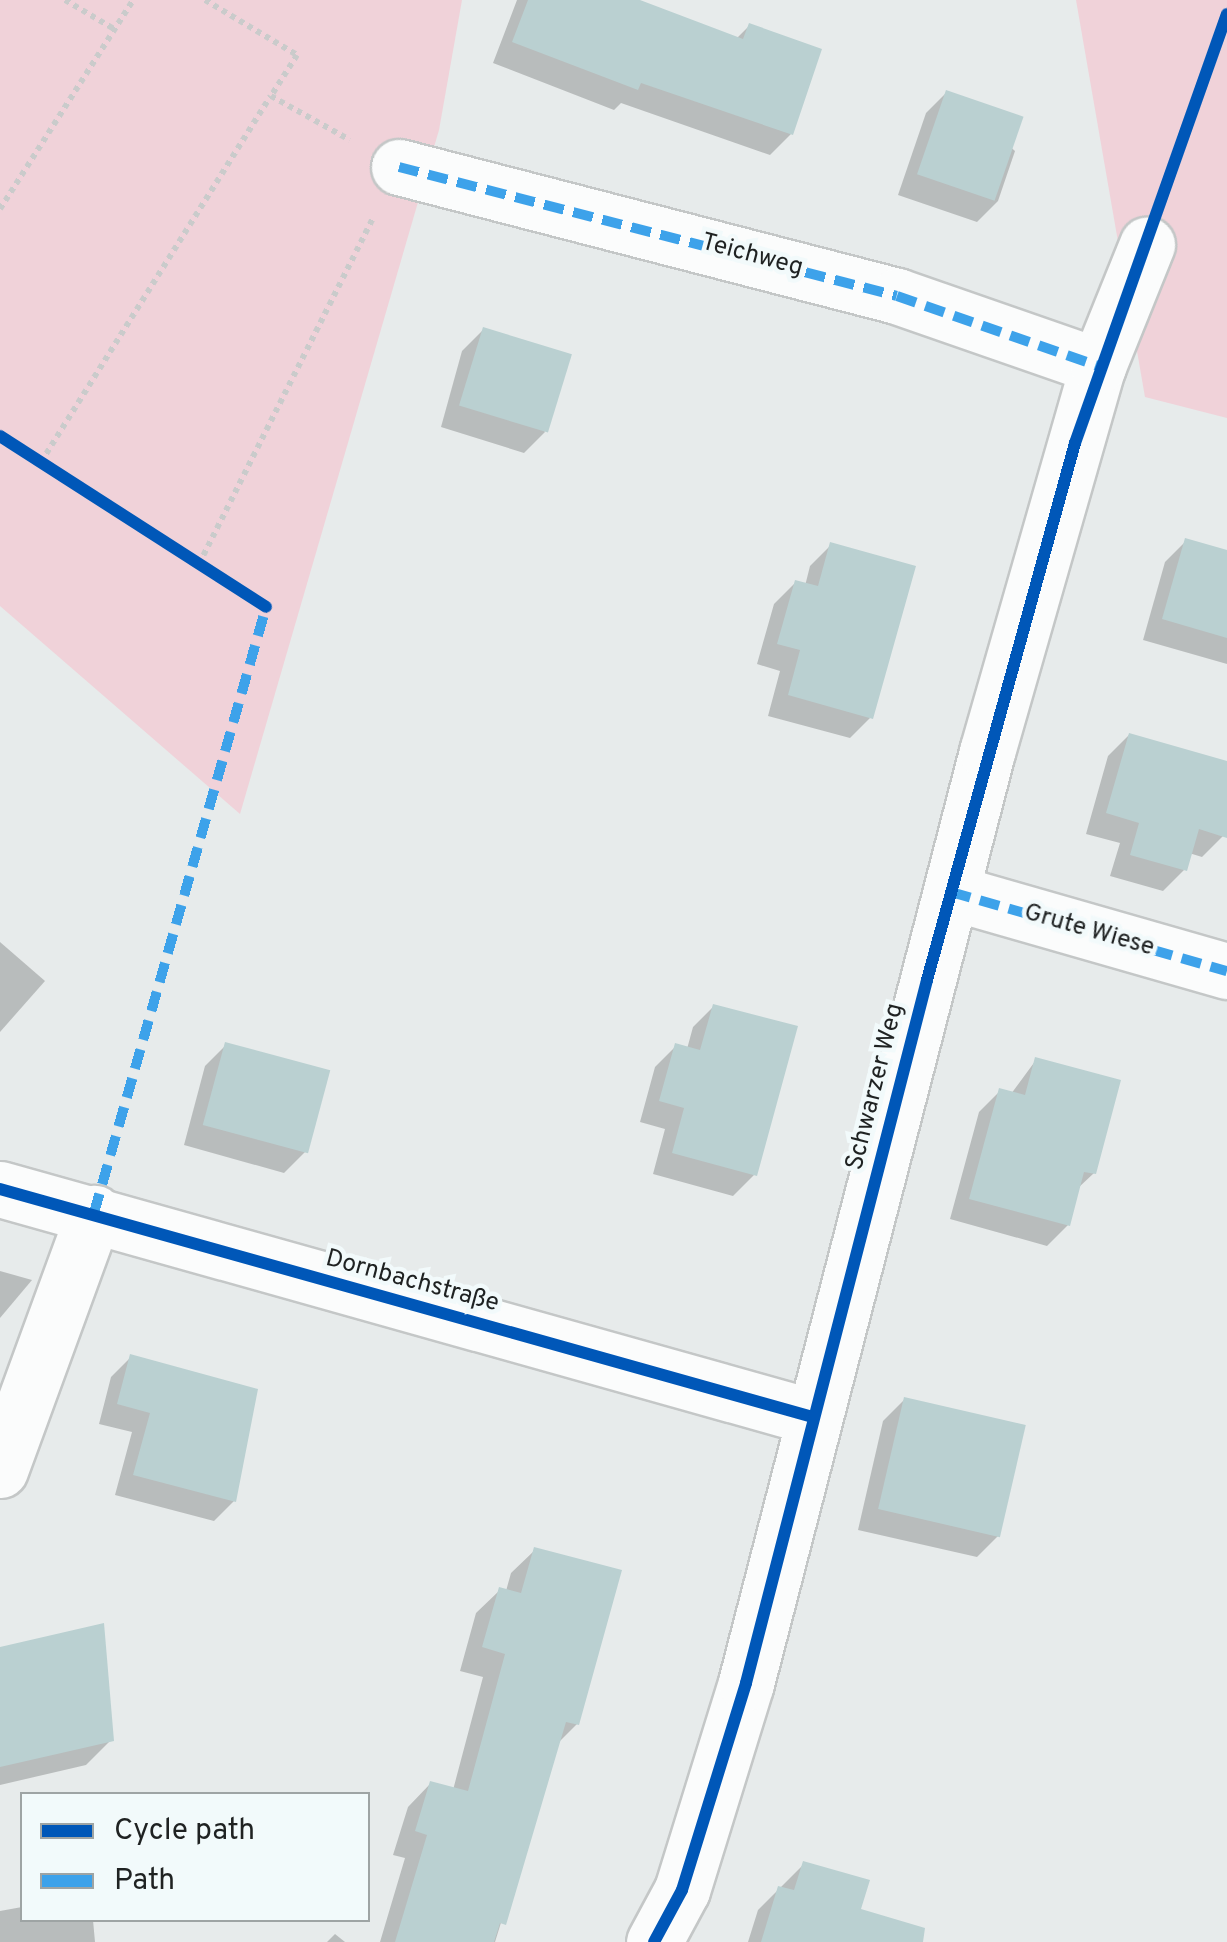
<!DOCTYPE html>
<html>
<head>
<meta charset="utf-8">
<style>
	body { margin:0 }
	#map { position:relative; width:1227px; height:1942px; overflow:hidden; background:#e7ebeb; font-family:Overpass,sans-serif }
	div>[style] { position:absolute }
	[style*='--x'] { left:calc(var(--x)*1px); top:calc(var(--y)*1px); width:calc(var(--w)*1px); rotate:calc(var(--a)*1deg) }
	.green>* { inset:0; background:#f0d2d9 }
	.shadow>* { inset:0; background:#0003 }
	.building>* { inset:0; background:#bad0d1; transform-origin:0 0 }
	.path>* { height:6px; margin-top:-3px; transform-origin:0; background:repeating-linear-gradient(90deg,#cacbcb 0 5px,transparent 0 10px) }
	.roads { filter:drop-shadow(2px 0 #c4c7c7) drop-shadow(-2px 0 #c4c7c7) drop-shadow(0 2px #c4c7c7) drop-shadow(0 -2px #c4c7c7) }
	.minor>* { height:55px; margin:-27.5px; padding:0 27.5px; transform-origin:27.5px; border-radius:27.5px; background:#fbfcfc }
	.quiet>* { height:10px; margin-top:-5px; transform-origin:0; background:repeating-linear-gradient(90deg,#3da2ea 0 20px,transparent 0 30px) }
	.cycleway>* { height:12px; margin:-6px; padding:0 6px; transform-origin:6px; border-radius:6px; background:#0057b8 }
	span { translate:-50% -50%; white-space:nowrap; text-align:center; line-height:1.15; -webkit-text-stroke:9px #f2fafb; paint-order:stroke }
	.street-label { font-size:25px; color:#1f2222 }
	.legend { position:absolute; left:20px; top:1792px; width:350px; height:130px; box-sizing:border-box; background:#f2fafb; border:2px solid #9ea4a4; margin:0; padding:12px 18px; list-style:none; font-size:30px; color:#1f2222 }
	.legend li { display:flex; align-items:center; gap:20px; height:50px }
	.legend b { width:50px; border:2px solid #9ea4a4 }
</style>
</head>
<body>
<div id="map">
	<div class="green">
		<div style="clip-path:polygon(0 0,462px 0,439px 130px,240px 814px,0 606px)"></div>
		<div style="clip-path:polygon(1076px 0,1227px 0,1227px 418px,1145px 397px)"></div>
	</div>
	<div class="shadow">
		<div style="clip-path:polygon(517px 0,633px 0,736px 39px,749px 26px,791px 134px,770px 155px,621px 103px,614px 110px,493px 63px)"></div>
		<div style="clip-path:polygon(947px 92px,1015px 151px,998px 201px,977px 222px,898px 195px,926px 113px)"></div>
		<div style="clip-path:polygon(483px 330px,545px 432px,524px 453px,441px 427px,462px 351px)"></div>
		<div style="clip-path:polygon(1186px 541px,1227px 552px,1227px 664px,1143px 640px,1165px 562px)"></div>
		<div style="clip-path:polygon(831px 545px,871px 717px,850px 738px,768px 716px,780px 671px,757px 664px,774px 604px,795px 583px,805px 586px,810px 566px)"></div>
		<div style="clip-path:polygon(1129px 735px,1227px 775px,1223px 836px,1202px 857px,1189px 853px,1184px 870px,1163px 891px,1110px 876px,1120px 843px,1086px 834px,1108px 756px)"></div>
		<div style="clip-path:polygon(0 942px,45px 981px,0 1032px)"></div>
		<div style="clip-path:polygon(714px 1006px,754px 1175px,733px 1196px,653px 1174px,665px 1129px,640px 1122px,655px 1067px,676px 1046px,687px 1049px,693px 1027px)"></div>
		<div style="clip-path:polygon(226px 1045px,305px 1152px,284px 1173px,184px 1145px,205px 1066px)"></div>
		<div style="clip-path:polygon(1036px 1060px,1094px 1173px,1077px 1189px,1068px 1225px,1047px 1246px,950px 1219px,979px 1112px,1000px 1091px,1011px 1094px)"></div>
		<div style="clip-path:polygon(0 1271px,32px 1280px,0 1318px)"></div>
		<div style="clip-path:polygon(131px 1357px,234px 1501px,214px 1521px,115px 1495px,132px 1432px,99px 1424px,111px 1377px)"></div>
		<div style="clip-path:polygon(904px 1400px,998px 1536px,977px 1557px,858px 1530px,883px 1421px)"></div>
		<div style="clip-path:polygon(535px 1550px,577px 1724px,556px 1745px,495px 1942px,380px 1942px,405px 1858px,393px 1855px,408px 1807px,431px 1783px,453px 1790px,483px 1677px,460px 1671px,476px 1613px,500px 1590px,506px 1591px,511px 1573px)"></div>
		<div style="clip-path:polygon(0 1649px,111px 1740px,86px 1765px,0 1785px)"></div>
		<div style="clip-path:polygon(804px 1864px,849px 1942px,748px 1942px,758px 1910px)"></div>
		<div style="clip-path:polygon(22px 1907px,22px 1920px,93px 1920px,95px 1942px,0 1942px,0 1911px)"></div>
		<div style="clip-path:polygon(335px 1934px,345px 1942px,327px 1942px)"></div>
	</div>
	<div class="building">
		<div style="clip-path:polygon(528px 0,640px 0,743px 39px,749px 23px,822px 49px,793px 135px,641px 83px,638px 90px,512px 42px)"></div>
		<div style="left:946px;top:90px;width:82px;height:89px;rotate:19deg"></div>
		<div style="left:483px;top:327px;width:93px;height:82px;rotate:17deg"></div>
		<div style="clip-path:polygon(1185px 538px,1227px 550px,1227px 638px,1162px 619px)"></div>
		<div style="clip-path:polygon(830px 542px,916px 566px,873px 719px,788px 695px,800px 650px,777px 644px,795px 580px,818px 586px)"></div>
		<div style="clip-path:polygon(1129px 733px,1227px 761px,1227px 838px,1199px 829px,1187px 871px,1130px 855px,1139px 823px,1106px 813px)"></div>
		<div style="clip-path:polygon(713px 1004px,798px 1026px,757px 1176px,672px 1153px,684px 1108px,659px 1101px,675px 1043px,700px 1050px)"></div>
		<div style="left:225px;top:1042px;width:109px;height:86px;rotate:15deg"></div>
		<div style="clip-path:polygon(1035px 1057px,1121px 1080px,1096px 1174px,1084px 1172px,1070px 1226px,969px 1199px,999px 1088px,1025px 1095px)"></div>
		<div style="clip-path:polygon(130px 1354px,258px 1389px,236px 1502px,133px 1475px,150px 1413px,117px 1404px)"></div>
		<div style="left:904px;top:1397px;width:125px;height:115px;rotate:13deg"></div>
		<div style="clip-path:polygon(534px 1547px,622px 1570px,579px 1725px,566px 1722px,506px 1925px,500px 1923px,494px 1942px,395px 1942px,427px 1835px,415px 1831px,430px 1781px,468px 1791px,505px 1654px,482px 1647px,499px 1587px,521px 1593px)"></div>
		<div style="clip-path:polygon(104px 1623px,114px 1741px,0 1767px,0 1647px)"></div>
		<div style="clip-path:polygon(803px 1861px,870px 1880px,861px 1909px,925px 1928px,923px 1942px,761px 1942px,778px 1886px,794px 1890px)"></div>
	</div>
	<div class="path">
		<div style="--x:65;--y:0;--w:57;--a:30.6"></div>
		<div style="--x:205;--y:0;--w:107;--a:30.9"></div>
		<div style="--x:297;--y:55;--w:49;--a:122.4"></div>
		<div style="--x:0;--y:209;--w:248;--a:-57.5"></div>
		<div style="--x:0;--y:436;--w:316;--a:32.7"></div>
		<div style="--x:41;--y:462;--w:432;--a:-57.9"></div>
		<div style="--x:271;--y:96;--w:90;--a:29.1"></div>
		<div style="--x:199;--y:564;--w:387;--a:-63.3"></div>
	</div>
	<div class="roads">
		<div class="minor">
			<div style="--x:399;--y:167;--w:514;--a:14.52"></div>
			<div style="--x:897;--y:296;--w:213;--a:19.2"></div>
			<div style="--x:951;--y:892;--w:287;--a:16"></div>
			<div style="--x:0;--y:1189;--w:844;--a:15.67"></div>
			<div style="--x:0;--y:1470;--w:274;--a:-69.9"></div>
			<div style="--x:654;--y:1942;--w:59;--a:-61.7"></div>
			<div style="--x:682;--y:1890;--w:217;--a:-72.8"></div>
			<div style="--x:746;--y:1683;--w:962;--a:-75.49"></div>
			<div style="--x:987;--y:752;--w:402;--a:-74"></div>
			<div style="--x:1098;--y:366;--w:131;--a:-68"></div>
		</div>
	</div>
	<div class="quiet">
		<div style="--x:399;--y:167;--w:514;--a:14.52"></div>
		<div style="--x:897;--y:296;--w:213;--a:19.2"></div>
		<div style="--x:951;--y:892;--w:287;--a:16"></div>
		<div style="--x:94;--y:1213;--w:630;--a:-74.15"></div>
	</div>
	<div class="cycleway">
		<div style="--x:0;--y:436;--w:316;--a:32.7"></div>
		<div style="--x:0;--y:1189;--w:844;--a:15.67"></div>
		<div style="--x:654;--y:1942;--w:59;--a:-61.7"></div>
		<div style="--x:682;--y:1890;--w:217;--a:-72.8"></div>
		<div style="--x:746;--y:1683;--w:726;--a:-75.56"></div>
		<div style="--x:927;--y:980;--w:557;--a:-74.59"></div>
		<div style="--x:1075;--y:443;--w:455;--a:-70.5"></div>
	</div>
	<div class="street-label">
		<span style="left:752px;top:256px;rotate:15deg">Teichweg</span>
		<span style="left:1089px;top:931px;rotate:16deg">Grute Wiese</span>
		<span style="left:876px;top:1087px;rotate:-76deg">Schwarzer Weg</span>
		<span style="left:412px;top:1282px;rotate:15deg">Dornbachstraße</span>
	</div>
	<ul class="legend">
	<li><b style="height:12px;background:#0057b8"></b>Cycle path</li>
	<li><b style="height:12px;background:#3da2ea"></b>Path</li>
	</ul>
</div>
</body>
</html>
